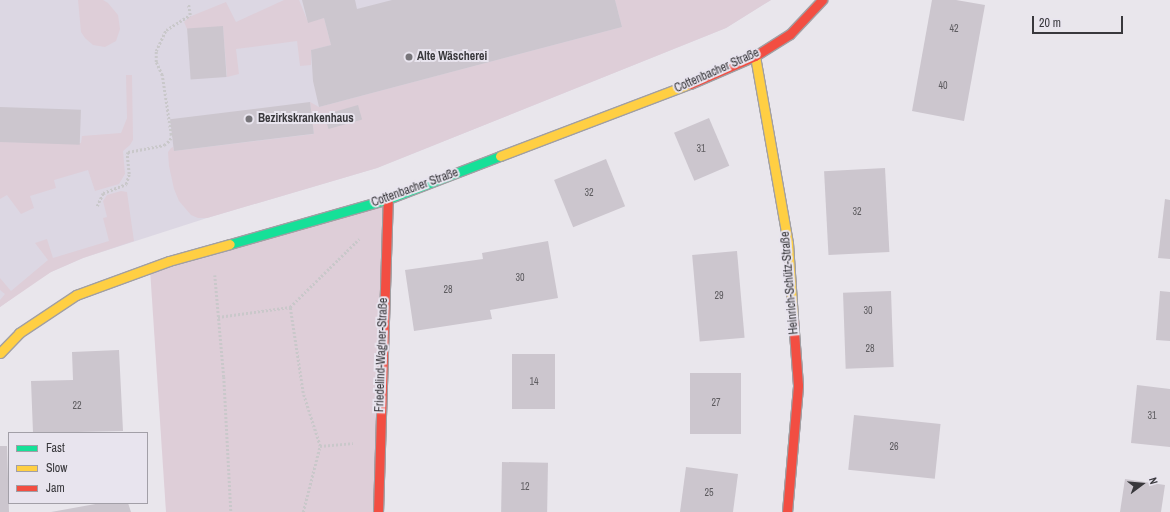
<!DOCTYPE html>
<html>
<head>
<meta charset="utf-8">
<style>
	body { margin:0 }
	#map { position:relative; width:1170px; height:512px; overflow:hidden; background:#e9e6ec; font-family:"Archivo Narrow",sans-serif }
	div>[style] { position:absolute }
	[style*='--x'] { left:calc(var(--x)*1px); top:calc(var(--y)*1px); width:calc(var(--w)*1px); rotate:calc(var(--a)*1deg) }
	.built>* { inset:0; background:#dcd7e3 }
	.green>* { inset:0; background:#deced8 }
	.building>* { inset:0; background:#ccc6ce; transform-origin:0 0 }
	.path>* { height:2.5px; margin-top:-1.25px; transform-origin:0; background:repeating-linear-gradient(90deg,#c9c8ca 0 2px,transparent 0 4px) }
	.roads { filter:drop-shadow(1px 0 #a19fa3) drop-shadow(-1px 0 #a19fa3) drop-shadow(0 1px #a19fa3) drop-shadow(0 -1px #a19fa3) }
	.fast>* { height:9px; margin:-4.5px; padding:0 4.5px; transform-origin:4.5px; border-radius:4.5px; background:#16e098 }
	.slow>* { height:9px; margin:-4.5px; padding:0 4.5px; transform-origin:4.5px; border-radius:4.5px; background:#ffcf43 }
	.jam>* { height:9px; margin:-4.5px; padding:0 4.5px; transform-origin:4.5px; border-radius:4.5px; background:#f24e42 }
	.dots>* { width:11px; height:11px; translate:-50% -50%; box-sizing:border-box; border:2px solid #e8e4ee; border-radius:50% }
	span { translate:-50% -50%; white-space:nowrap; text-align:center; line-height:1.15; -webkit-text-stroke:4px #e8e4ee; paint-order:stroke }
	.number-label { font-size:10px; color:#5e5c60 }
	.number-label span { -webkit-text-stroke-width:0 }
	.poi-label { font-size:12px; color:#39383c; font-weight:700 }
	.left { translate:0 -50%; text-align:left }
	.street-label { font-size:12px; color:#39383c }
	.legend { position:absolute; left:8px; top:432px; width:140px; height:72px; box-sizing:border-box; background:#e8e4ee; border:1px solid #a29fa7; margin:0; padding:5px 7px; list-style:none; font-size:12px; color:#39383c }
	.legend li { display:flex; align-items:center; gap:8px; height:20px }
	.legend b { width:20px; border:1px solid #a29fa7 }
	.north { position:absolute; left:1122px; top:464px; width:40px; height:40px; -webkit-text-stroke:3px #e8e4ee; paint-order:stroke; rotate:74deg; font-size:11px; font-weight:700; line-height:16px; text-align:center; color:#39383c }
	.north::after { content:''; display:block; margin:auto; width:14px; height:18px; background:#39383c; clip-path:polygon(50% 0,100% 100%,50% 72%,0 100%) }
	.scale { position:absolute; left:1032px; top:16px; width:91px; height:18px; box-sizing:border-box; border:2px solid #39383c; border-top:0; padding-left:5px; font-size:12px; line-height:14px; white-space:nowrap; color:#39383c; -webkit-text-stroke:3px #e8e4ee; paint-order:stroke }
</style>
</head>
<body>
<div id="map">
	<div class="built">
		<div style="clip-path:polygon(0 0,771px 0,726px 28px,377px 168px,207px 218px,83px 258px,51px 272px,36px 281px,0 307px)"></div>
	</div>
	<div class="green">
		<div style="clip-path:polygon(78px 0,103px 0,108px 3px,118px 15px,120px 29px,116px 41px,105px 47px,93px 45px,85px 38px,81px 32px)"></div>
		<div style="clip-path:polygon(284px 0,299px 0,308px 22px,324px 18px,331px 45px,311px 50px,311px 65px,300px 66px,297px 41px,236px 49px,239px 74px,227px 77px,223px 27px,187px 29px,184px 22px,189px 17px,226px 2px,236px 22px)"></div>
		<div style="clip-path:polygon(615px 0,771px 0,726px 28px,377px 168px,207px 218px,198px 218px,191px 215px,179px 201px,174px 189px,169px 166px,168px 152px,171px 148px,173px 147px,174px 151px,314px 134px,310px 102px,319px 107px,622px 27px)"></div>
		<div style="clip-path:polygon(126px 75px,132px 75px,133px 140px,130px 145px,123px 151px,125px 174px,119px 184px,95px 191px,88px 170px,54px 180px,56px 188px,30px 196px,34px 208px,21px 214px,7px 195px,0 199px,0 142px,81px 143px,82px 136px,121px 133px,127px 118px)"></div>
		<div style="clip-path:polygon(121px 191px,127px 192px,134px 241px,83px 258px,51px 272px,0 307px,0 300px,5px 294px,0 290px,0 278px,11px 291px,48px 260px,35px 243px,47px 239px,53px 258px,109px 241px,103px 218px,107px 217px,103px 201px,107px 195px)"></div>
		<div style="clip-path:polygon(386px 199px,377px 512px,166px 512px,150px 269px)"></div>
	</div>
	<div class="building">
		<div style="clip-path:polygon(302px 0,355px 0,357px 9px,392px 0,615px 0,622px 27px,319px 107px,313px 81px,311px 50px,331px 45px,324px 18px,308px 23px)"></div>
		<div style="clip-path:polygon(932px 0,956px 0,985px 5px,964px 121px,912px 111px)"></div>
		<div style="left:223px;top:26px;width:51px;height:36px;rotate:86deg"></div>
		<div style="left:310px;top:102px;width:32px;height:141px;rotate:83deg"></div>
		<div style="left:358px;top:105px;width:15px;height:35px;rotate:74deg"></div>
		<div style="left:0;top:107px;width:81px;height:35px;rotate:2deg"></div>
		<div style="left:709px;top:118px;width:52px;height:38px;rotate:67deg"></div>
		<div style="left:606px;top:159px;width:51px;height:56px;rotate:68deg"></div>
		<div style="left:885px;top:168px;width:84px;height:61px;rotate:87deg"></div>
		<div style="clip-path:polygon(1165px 199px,1170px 200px,1170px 259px,1158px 258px)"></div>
		<div style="clip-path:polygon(548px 241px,558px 298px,490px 310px,492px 319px,414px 331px,405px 270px,483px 259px,482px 253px)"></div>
		<div style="left:737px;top:251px;width:87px;height:45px;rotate:85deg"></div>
		<div style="left:891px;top:291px;width:76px;height:48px;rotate:88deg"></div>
		<div style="clip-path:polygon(1160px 291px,1170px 292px,1170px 341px,1156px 340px)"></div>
		<div style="clip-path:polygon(119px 350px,123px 431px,33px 433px,31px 381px,73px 380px,72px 352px)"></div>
		<div style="left:555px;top:354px;width:55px;height:43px;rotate:90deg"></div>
		<div style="left:690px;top:373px;width:51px;height:61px"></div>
		<div style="clip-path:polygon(1137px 385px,1170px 389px,1170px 447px,1131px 443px)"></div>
		<div style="left:854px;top:415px;width:87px;height:55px;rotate:6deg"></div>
		<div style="clip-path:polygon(0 446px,7px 446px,9px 512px,0 512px)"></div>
		<div style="left:502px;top:462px;width:46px;height:50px;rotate:1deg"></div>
		<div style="clip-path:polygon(686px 467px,738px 474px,733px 512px,680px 512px)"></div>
		<div style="clip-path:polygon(1125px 479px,1165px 485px,1161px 512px,1120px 512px)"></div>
		<div style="clip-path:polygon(101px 503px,128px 503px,131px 512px,51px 512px)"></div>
	</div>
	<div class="path">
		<div style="--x:97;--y:206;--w:14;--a:-65"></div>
		<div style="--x:103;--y:193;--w:25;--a:-21"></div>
		<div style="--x:126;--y:184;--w:10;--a:-73"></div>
		<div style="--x:129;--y:174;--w:20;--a:-96"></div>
		<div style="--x:127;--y:154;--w:2;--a:-63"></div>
		<div style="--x:128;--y:152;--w:37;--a:-11"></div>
		<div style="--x:164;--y:145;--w:8;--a:-40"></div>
		<div style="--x:170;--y:140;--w:5;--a:-79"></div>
		<div style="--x:171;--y:135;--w:61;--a:-98.5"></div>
		<div style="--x:162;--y:75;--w:14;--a:-115"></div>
		<div style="--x:156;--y:62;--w:11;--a:-90"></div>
		<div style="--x:156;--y:51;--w:23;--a:-65"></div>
		<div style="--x:166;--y:30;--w:28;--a:-32"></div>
		<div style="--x:190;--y:15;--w:12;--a:-99"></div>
		<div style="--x:215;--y:275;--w:102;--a:85"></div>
		<div style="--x:224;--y:377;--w:135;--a:87"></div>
		<div style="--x:218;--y:317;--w:73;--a:-7.9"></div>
		<div style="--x:320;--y:446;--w:33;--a:-5"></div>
		<div style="--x:303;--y:512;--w:68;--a:-75.6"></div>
		<div style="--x:320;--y:446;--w:56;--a:-107.8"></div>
		<div style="--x:303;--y:393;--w:87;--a:-98.6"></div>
		<div style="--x:290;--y:307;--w:97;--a:-44.6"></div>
	</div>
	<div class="roads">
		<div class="fast">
			<div style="--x:230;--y:244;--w:164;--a:-15.9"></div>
			<div style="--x:388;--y:199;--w:120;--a:-21"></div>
		</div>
		<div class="slow">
			<div style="--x:755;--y:56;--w:190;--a:80"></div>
			<div style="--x:788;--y:243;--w:76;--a:86.2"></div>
			<div style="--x:500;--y:156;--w:203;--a:-20.8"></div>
			<div style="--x:0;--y:353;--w:28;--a:-46"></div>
			<div style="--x:19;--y:333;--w:69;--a:-33.7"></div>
			<div style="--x:76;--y:295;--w:99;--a:-20.1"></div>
			<div style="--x:169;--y:261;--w:63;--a:-15.6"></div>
		</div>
		<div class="jam">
			<div style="--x:690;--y:84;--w:71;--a:-23.3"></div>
			<div style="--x:755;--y:56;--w:41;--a:-32.2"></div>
			<div style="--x:790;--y:34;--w:47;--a:-46.7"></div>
			<div style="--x:378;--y:512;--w:313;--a:-88.2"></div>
			<div style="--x:787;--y:512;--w:127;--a:-85"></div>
			<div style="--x:798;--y:385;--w:66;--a:-94.3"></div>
		</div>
	</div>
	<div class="dots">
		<div style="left:409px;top:57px;background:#77757a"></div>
		<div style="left:249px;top:119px;background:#77757a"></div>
	</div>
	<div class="number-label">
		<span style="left:954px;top:29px">42</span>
		<span style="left:943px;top:86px">40</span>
		<span style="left:701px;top:149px">31</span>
		<span style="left:589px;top:193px">32</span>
		<span style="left:857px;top:212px">32</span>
		<span style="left:520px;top:278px">30</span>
		<span style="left:448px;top:290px">28</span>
		<span style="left:719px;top:296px">29</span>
		<span style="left:868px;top:311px">30</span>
		<span style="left:870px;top:349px">28</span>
		<span style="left:534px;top:382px">14</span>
		<span style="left:716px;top:403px">27</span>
		<span style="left:77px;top:406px">22</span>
		<span style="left:1152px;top:416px">31</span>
		<span style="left:894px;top:447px">26</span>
		<span style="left:525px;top:487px">12</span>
		<span style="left:709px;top:493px">25</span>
	</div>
	<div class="poi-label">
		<span class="left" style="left:417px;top:57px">Alte Wäscherei</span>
		<span class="left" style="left:258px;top:119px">Bezirkskrankenhaus</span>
	</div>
	<div class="street-label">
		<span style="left:717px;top:71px;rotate:-24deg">Cottenbacher Straße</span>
		<span style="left:415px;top:188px;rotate:-20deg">Cottenbacher Straße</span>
		<span style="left:790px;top:283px;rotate:-95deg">Heinrich-Schütz-Straße</span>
		<span style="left:382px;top:355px;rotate:-88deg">Friedelind-Wagner-Straße</span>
	</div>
	<ul class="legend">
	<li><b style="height:5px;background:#16e098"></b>Fast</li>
	<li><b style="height:5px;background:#ffcf43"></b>Slow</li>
	<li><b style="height:5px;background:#f24e42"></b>Jam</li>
	</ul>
	<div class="north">N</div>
	<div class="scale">20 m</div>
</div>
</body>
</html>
